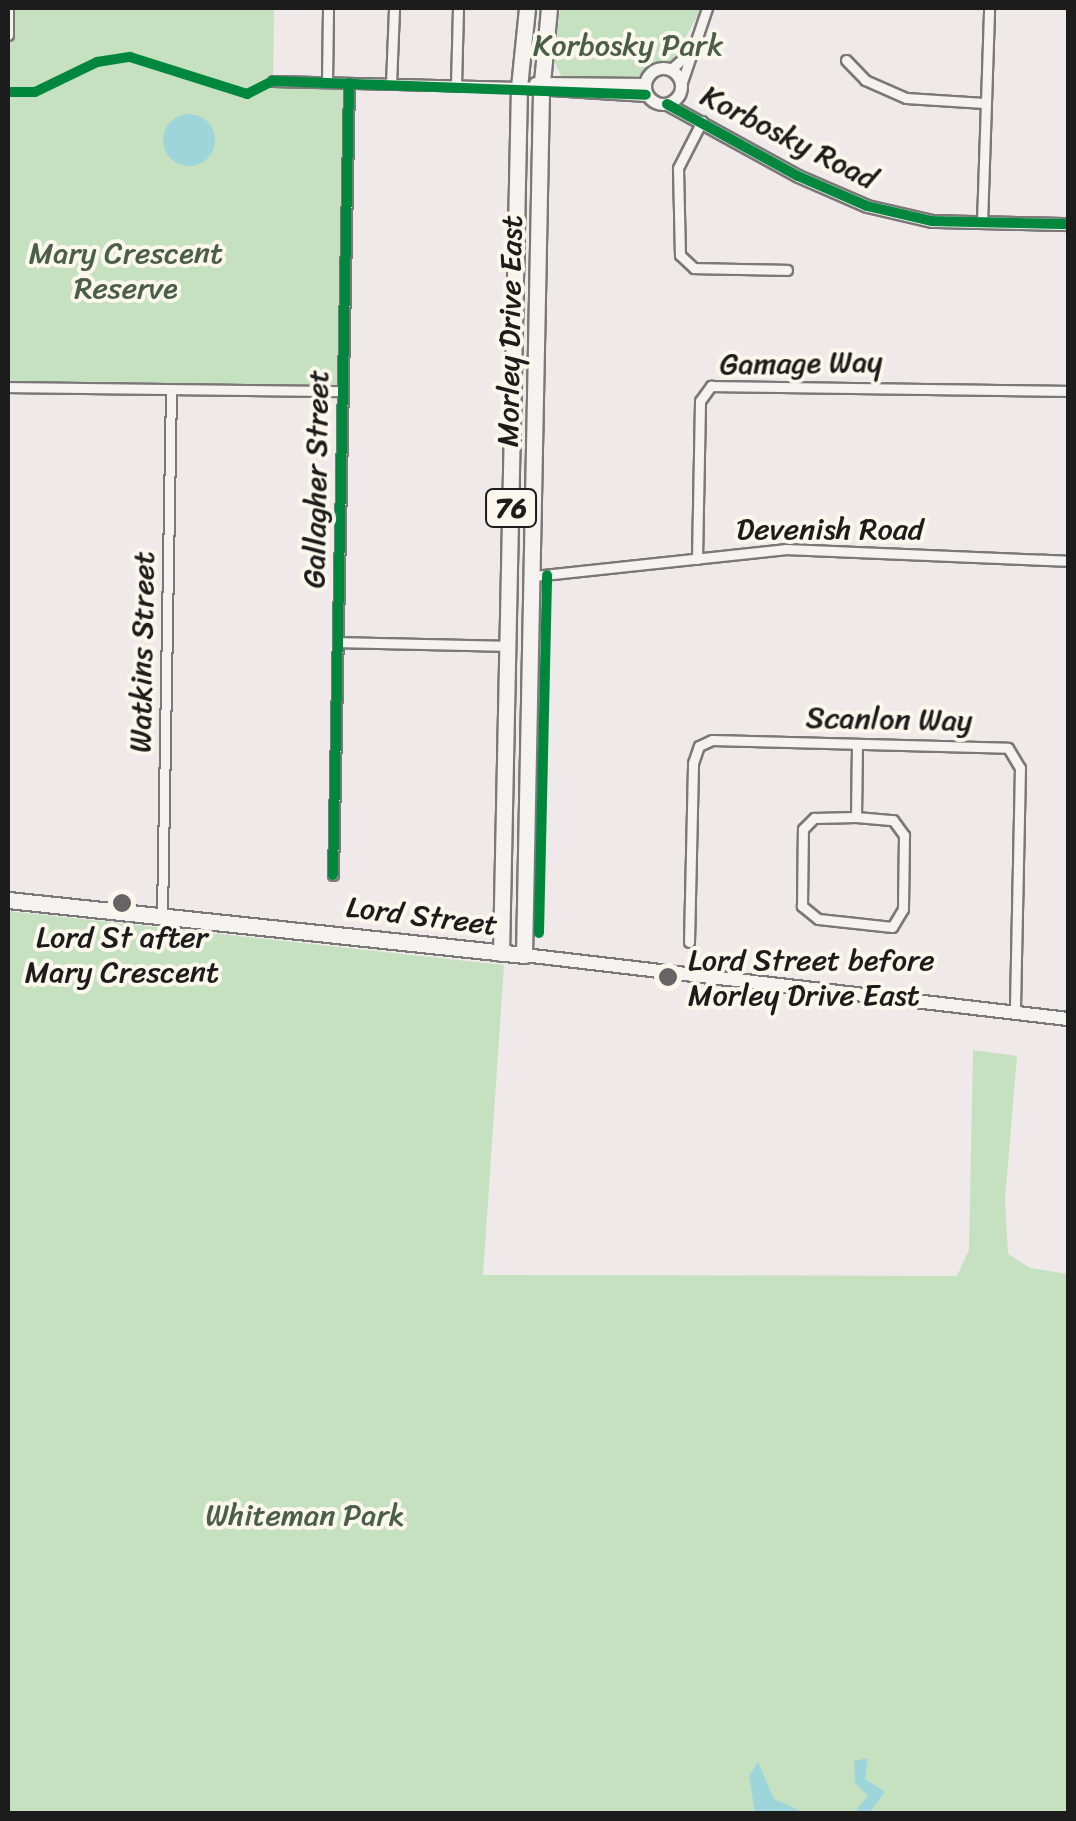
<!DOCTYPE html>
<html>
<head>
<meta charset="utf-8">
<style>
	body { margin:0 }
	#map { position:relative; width:1076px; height:1821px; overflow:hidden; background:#efe9e9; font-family:Sriracha,sans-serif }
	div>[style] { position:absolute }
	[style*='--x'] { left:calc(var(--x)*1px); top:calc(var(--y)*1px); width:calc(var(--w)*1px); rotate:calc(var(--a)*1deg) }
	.green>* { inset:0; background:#c5e1c0 }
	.water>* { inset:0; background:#9ed5da }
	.round { border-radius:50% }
	.roads { filter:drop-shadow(2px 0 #7b7878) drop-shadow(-2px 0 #7b7878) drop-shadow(0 2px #7b7878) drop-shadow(0 -2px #7b7878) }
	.minor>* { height:9px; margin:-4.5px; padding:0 4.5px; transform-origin:4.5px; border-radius:4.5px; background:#f5f3f0 }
	.tertiary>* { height:11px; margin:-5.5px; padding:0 5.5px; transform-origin:5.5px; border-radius:5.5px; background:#f5f3f0 }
	.tertiary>.ring { margin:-5.5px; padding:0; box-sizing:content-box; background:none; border:11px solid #f5f3f0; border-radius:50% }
	.secondary>* { height:12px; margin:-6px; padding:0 6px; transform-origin:6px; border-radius:6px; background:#f5f3f0 }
	.primary>* { height:15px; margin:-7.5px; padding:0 7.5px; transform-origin:7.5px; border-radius:7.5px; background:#f5f3f0 }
	.cycleway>* { height:10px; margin:-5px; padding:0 5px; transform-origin:5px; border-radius:5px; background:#00873e }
	.dots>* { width:28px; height:28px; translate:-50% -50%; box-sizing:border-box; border:5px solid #fbf7ec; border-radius:50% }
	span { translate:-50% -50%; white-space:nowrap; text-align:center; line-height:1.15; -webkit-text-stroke:8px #fbf7ec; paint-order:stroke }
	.shield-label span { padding:2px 8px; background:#fbf7ec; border:2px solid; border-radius:8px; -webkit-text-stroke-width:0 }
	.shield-label { font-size:28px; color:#1c1c1c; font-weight:700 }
	.park-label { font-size:30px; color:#4b5e4a }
	.street-label { font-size:30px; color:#1c1c1c }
	.poi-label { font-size:30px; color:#1c1c1c }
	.left { translate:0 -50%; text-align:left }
	.frame { position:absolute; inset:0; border:10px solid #1c1c1c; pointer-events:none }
</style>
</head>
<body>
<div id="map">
	<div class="green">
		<div style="clip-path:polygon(evenodd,8px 8px,274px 8px,273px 81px,349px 83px,343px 391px,8px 387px,8px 8px,195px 114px,211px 155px,196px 165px,164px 143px,167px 127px,179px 116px,195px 114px)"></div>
		<div style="clip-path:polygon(560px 8px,702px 8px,674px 58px,639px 82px,562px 77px,554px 61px)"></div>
		<div style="clip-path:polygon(8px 911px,504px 965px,483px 1275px,957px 1276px,969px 1250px,973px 1050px,1017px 1056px,1005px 1200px,1008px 1254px,1030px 1268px,1068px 1274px,1068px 1813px,8px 1813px)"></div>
	</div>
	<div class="water">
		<div class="round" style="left:163px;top:114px;width:52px;height:52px"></div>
		<div style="clip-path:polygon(868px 1758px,865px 1779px,885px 1792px,869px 1813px,854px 1813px,868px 1796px,855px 1783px,854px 1761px)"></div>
		<div style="clip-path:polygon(758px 1762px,774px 1799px,805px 1813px,755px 1813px,749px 1776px)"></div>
	</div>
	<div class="roads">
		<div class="minor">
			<div style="--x:8;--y:35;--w:27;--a:-90"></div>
			<div style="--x:846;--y:60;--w:28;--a:46"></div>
			<div style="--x:865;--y:80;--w:45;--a:23.7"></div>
			<div style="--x:906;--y:98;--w:78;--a:3.7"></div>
			<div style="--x:671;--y:69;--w:20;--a:-41"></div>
			<div style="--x:273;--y:81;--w:246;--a:1.4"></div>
			<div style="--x:327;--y:82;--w:74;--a:-89.2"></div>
			<div style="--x:682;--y:82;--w:78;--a:-71.3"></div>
			<div style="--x:391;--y:84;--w:76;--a:-87.7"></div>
			<div style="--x:456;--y:85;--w:77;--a:-88.5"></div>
			<div style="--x:702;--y:121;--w:53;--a:117.1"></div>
			<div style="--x:678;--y:168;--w:87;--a:88.7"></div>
			<div style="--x:680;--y:255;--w:19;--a:43"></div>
			<div style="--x:694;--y:268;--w:93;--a:1.2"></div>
			<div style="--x:982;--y:223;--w:215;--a:-88.1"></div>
			<div style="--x:8;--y:387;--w:335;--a:0.7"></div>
			<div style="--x:697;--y:559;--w:158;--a:-88.9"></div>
			<div style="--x:700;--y:401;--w:19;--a:-54"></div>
			<div style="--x:711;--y:386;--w:357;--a:0.8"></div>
			<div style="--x:534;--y:576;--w:252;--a:-6.1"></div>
			<div style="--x:785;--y:549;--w:283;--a:2.4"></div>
			<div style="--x:338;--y:642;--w:170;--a:1.3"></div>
			<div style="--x:856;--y:817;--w:37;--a:5"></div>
			<div style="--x:893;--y:820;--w:19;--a:54"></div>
			<div style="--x:904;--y:835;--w:74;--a:90.8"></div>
			<div style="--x:903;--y:909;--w:21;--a:121"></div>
			<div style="--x:892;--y:927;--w:74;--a:-173.8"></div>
			<div style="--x:818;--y:919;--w:21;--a:-141"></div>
			<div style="--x:802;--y:906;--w:77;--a:-89.3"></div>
			<div style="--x:803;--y:829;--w:16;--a:-45"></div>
			<div style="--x:814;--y:818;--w:42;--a:-1.4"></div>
			<div style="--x:856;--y:817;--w:73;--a:-89.2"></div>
			<div style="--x:333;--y:875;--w:792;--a:-88.84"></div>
			<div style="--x:162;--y:915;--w:526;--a:-89.02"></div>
			<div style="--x:689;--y:942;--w:179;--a:-88.7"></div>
			<div style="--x:693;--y:763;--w:18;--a:-71"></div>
			<div style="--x:699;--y:746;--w:14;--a:-25"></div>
			<div style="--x:712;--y:740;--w:296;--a:1.5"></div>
			<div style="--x:1008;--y:748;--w:23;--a:59"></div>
			<div style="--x:1020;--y:768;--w:244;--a:91.2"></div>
		</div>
		<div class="tertiary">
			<div class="ring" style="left:645px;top:68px;width:25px;height:25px"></div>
			<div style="--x:535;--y:83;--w:110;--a:0.5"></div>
			<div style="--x:519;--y:87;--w:127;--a:3.6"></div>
			<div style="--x:667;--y:104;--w:149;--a:28.8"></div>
			<div style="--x:798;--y:176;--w:75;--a:23.5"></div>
			<div style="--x:867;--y:206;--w:67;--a:13"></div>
			<div style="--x:932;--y:221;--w:136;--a:1.3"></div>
		</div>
		<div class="secondary">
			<div style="--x:524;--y:955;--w:548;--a:6.71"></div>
		</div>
		<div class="primary">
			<div style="--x:8;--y:900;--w:519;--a:6.08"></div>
			<div style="--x:524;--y:955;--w:862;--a:-88.87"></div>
			<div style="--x:541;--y:93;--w:85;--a:-84.6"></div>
			<div style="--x:501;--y:953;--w:866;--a:-88.81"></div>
			<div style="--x:519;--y:87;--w:79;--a:-84.2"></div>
		</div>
	</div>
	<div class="cycleway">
		<div style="--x:8;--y:92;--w:27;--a:0"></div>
		<div style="--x:35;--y:92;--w:69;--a:-25.8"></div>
		<div style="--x:97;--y:62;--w:33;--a:-9"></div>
		<div style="--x:130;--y:57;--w:123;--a:17.5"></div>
		<div style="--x:247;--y:94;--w:29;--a:-27"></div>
		<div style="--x:273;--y:81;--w:373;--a:2.1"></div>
		<div style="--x:667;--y:104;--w:149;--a:28.8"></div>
		<div style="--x:798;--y:176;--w:75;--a:23.5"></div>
		<div style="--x:867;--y:206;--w:67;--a:13"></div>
		<div style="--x:932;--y:221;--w:136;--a:1.3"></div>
		<div style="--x:333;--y:875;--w:792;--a:-88.84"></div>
		<div style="--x:539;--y:933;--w:358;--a:-88.7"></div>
	</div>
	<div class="dots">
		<div style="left:122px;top:903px;background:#666464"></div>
		<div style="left:668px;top:977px;background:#666464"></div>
	</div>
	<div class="shield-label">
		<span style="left:511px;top:508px">76</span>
	</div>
	<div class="park-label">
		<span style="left:628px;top:45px">Korbosky Park</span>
		<span style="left:126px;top:270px">Mary Crescent<br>Reserve</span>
		<span style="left:305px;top:1515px">Whiteman Park</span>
	</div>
	<div class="street-label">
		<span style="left:789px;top:137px;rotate:27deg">Korbosky Road</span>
		<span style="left:510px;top:331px;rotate:-89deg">Morley Drive East</span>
		<span style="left:801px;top:363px;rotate:-1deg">Gamage Way</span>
		<span style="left:316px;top:479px;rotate:-89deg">Gallagher Street</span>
		<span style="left:830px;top:529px">Devenish Road</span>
		<span style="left:142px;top:652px;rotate:-89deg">Watkins Street</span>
		<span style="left:889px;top:719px;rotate:1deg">Scanlon Way</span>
		<span style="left:422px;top:916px;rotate:7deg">Lord Street</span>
	</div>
	<div class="poi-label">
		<span style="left:122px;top:954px">Lord St after<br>Mary Crescent</span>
		<span class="left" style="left:688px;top:977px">Lord Street before<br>Morley Drive East</span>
	</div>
	<div class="frame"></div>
</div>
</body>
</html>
